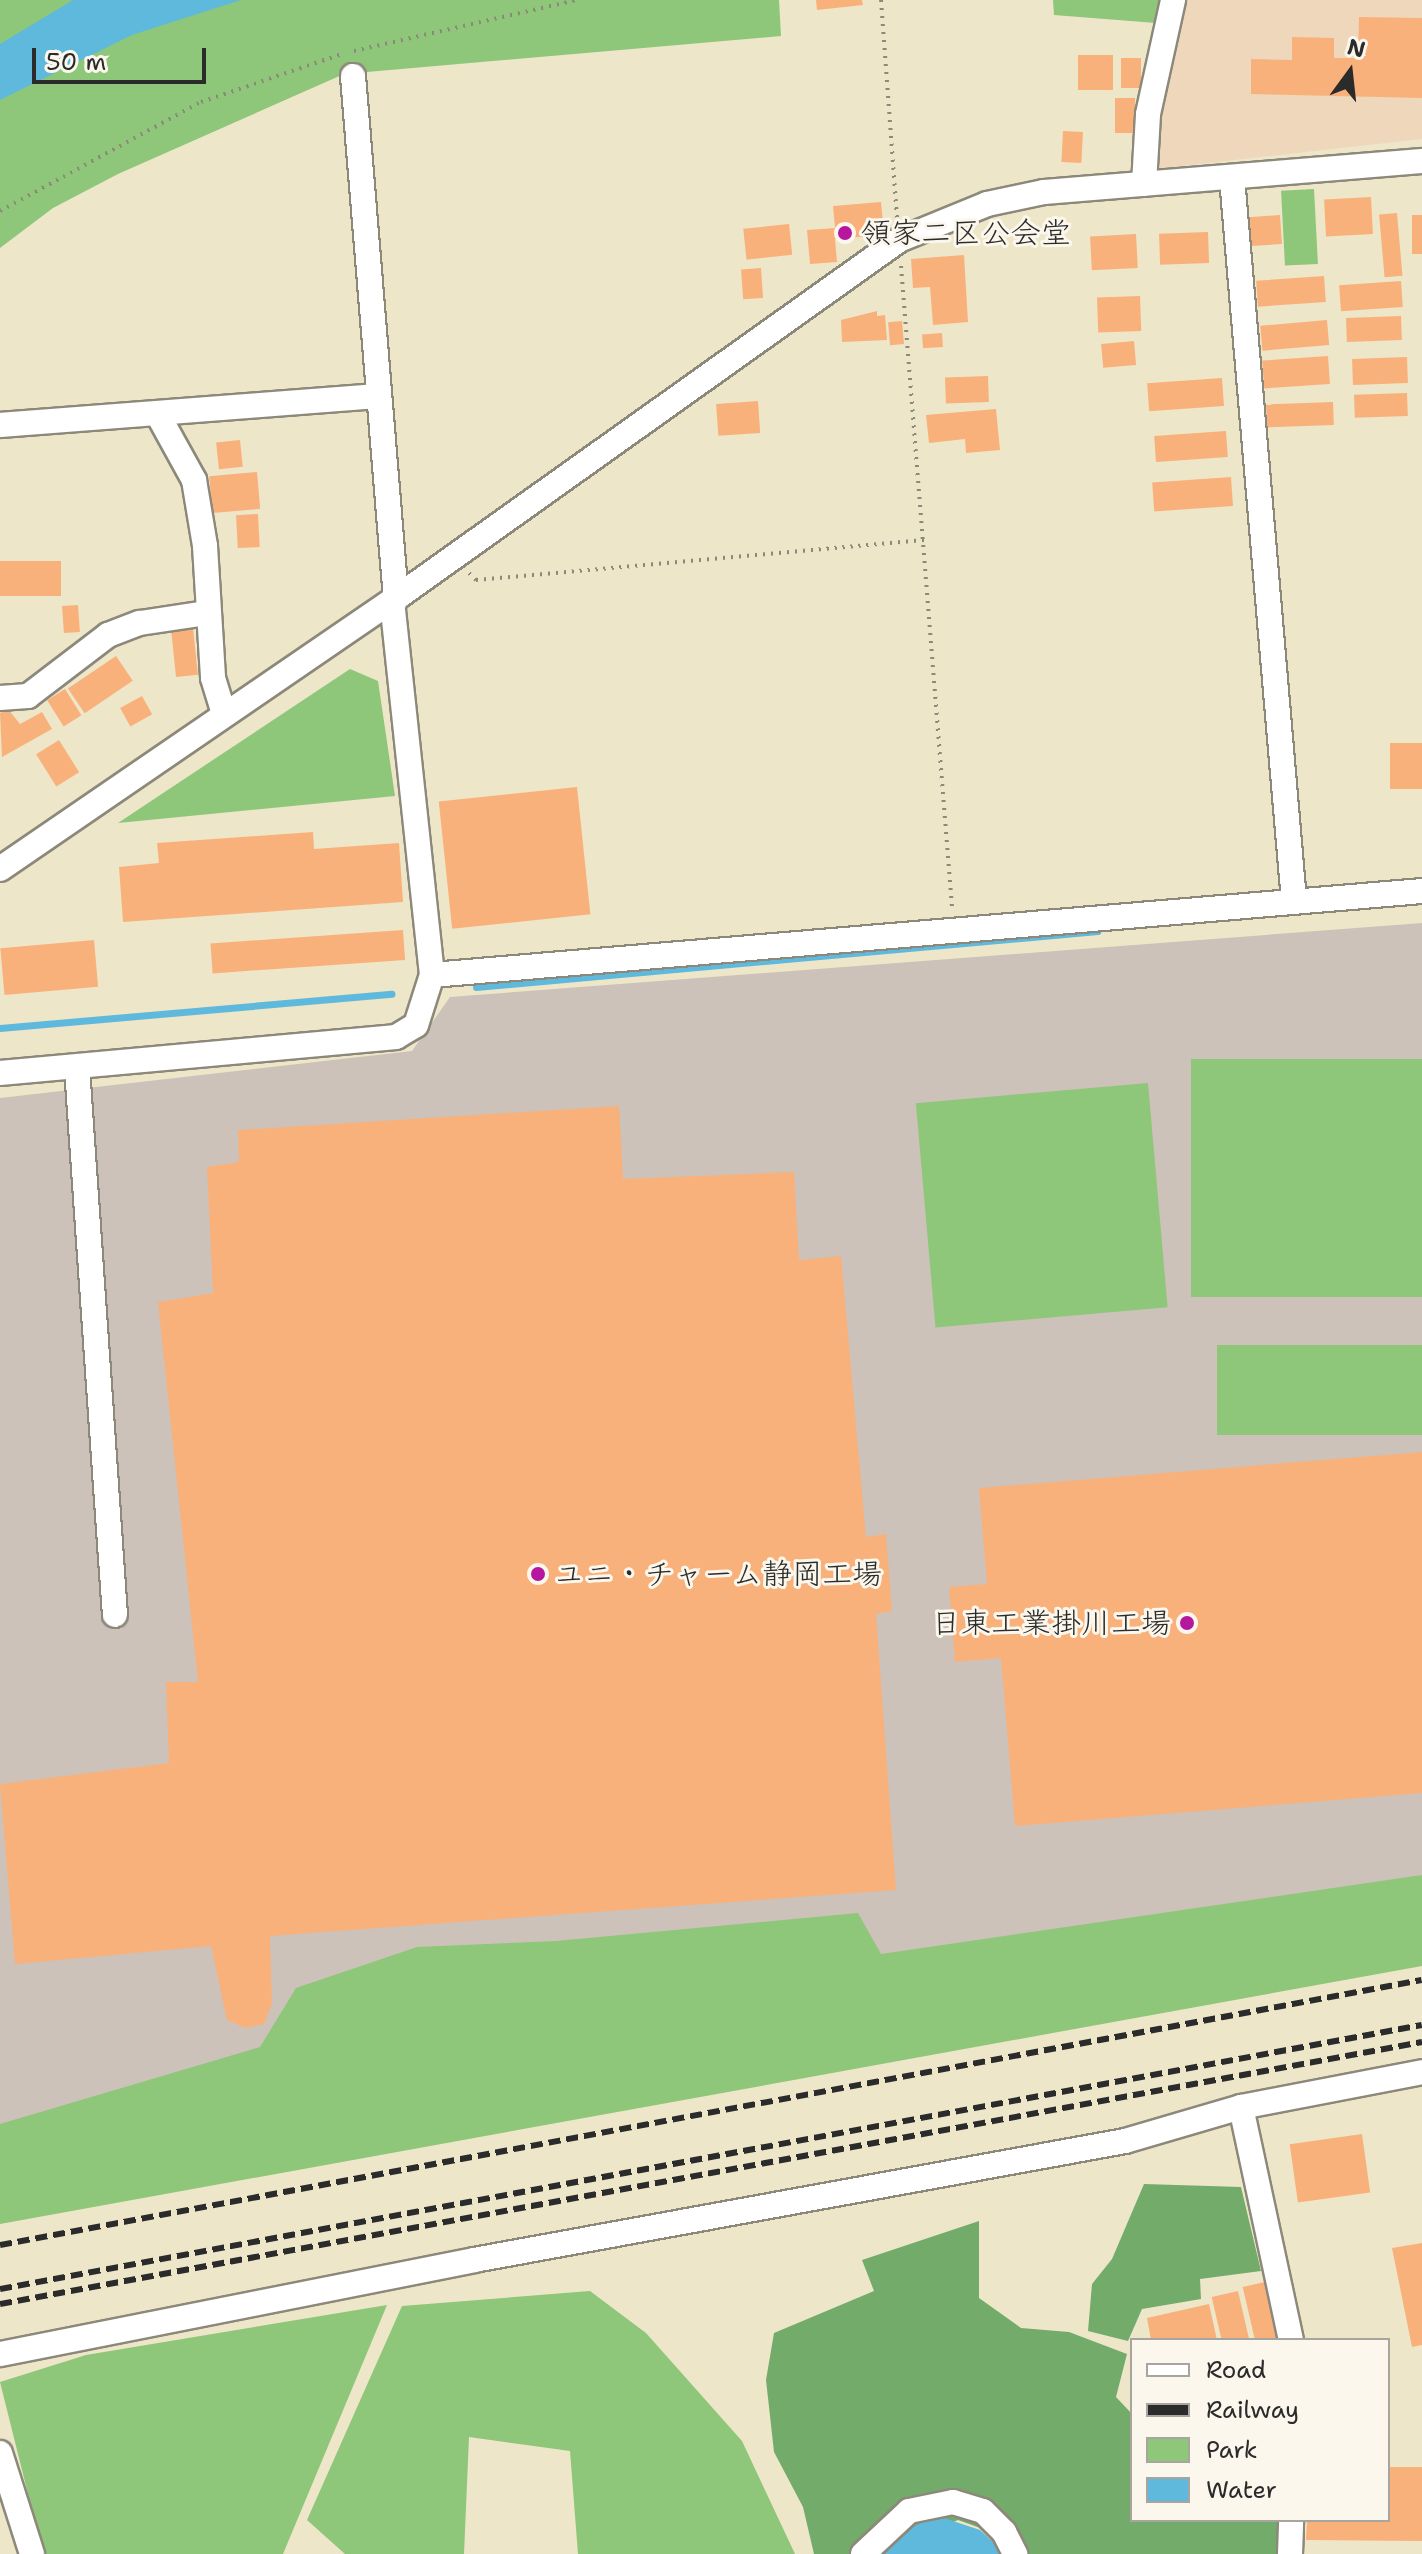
<!DOCTYPE html>
<html>
<head>
<meta charset="utf-8">
<style>
	body { margin:0 }
	#map { position:relative; width:1422px; height:2554px; overflow:hidden; background:#eee6c9; font-family:"Shantell Sans","Klee One",sans-serif }
	div>[style] { position:absolute }
	[style*='--x'] { left:calc(var(--x)*1px); top:calc(var(--y)*1px); width:calc(var(--w)*1px); rotate:calc(var(--a)*1deg) }
	.built>* { inset:0; background:#eed7bb }
	.industrial>* { inset:0; background:#ccc2b9 }
	.green>* { inset:0; background:#8ec67a; transform-origin:0 0 }
	.forest>* { inset:0; background:#72ab6a }
	.water>* { inset:0; background:#5fb9dd }
	.stream>* { height:7px; margin:-3.5px; padding:0 3.5px; transform-origin:3.5px; border-radius:3.5px; background:#5fb9dd }
	.building>* { inset:0; background:#f9b17b; transform-origin:0 0 }
	.path>* { height:4px; margin-top:-2px; transform-origin:0; background:repeating-linear-gradient(90deg,#8c887a 0 2px,transparent 0 8px) }
	.roads { filter:drop-shadow(2px 0 #8c887a) drop-shadow(-2px 0 #8c887a) drop-shadow(0 2px #8c887a) drop-shadow(0 -2px #8c887a) }
	.minor>* { height:24px; margin:-12px; padding:0 12px; transform-origin:12px; border-radius:12px; background:#fff }
	.rail>* { height:6px; margin-top:-3px; transform-origin:0; background:repeating-linear-gradient(90deg,#2b2b2b 0 12px,transparent 0 18px) }
	.dots>* { width:22px; height:22px; translate:-50% -50%; box-sizing:border-box; border:4px solid #fbf7ec; border-radius:50% }
	span { translate:-50% -50%; white-space:nowrap; text-align:center; line-height:1.15; -webkit-text-stroke:6px #fbf7ec; paint-order:stroke }
	.poi-label { font-size:30px; color:#2b2b2b }
	.left { translate:0 -50%; text-align:left }
	.right { translate:-100% -50%; text-align:right }
	.legend { position:absolute; left:1130px; top:2338px; width:260px; height:184px; box-sizing:border-box; background:#fbf7ec; border:2px solid #a8a59f; margin:0; padding:10px 14px; list-style:none; font-size:24px; color:#2b2b2b }
	.legend li { display:flex; align-items:center; gap:16px; height:40px }
	.legend b { width:40px; border:2px solid #a8a59f }
	.north { position:absolute; left:1310px; top:32px; width:80px; height:80px; -webkit-text-stroke:6px #fbf7ec; paint-order:stroke; rotate:15deg; font-size:22px; font-weight:700; line-height:32px; text-align:center; color:#2b2b2b }
	.north::after { content:''; display:block; margin:auto; width:28px; height:36px; background:#2b2b2b; clip-path:polygon(50% 0,100% 100%,50% 72%,0 100%) }
	.scale { position:absolute; left:32px; top:48px; width:174px; height:36px; box-sizing:border-box; border:4px solid #2b2b2b; border-top:0; padding-left:10px; font-size:24px; line-height:28px; white-space:nowrap; color:#2b2b2b; -webkit-text-stroke:6px #fbf7ec; paint-order:stroke }
</style>
</head>
<body>
<div id="map">
	<div class="built">
		<div style="clip-path:polygon(1185px 0,1422px 0,1422px 139px,1154px 169px,1168px 68px)"></div>
	</div>
	<div class="industrial">
		<div style="clip-path:polygon(1422px 923px,1422px 1918px,0 2177px,0 1098px,412px 1051px,450px 997px)"></div>
	</div>
	<div class="green">
		<div style="clip-path:polygon(0 0,779px 0,781px 36px,344px 74px,118px 174px,53px 208px,0 248px)"></div>
		<div style="clip-path:polygon(1053px 0,1161px 0,1156px 23px,1054px 15px)"></div>
		<div style="left:1314px;top:189px;width:75px;height:33px;rotate:87deg"></div>
		<div style="clip-path:polygon(350px 669px,378px 681px,395px 796px,118px 823px)"></div>
		<div style="left:1422px;top:1059px;width:238px;height:231px;rotate:90deg"></div>
		<div style="left:1148px;top:1083px;width:225px;height:233px;rotate:85deg"></div>
		<div style="left:1422px;top:1345px;width:90px;height:205px;rotate:90deg"></div>
		<div style="clip-path:polygon(1422px 1875px,1422px 1966px,0 2224px,0 2124px,260px 2047px,296px 1988px,417px 1947px,556px 1941px,858px 1913px,881px 1954px)"></div>
		<div style="clip-path:polygon(590px 2291px,646px 2333px,742px 2441px,795px 2554px,578px 2554px,570px 2451px,469px 2437px,464px 2554px,345px 2554px,307px 2520px,402px 2306px)"></div>
		<div style="clip-path:polygon(387px 2305px,283px 2554px,43px 2554px,0 2382px,86px 2355px)"></div>
	</div>
	<div class="forest">
		<div style="clip-path:polygon(1144px 2184px,1241px 2187px,1261px 2271px,1200px 2279px,1201px 2299px,1142px 2309px,1128px 2341px,1088px 2331px,1092px 2284px,1112px 2259px)"></div>
		<div style="clip-path:polygon(979px 2221px,979px 2298px,1021px 2328px,1069px 2332px,1127px 2354px,1116px 2397px,1132px 2414px,1132px 2520px,1286px 2520px,1287px 2554px,1006px 2554px,986px 2530px,958px 2520px,875px 2554px,814px 2554px,803px 2507px,774px 2452px,766px 2380px,774px 2333px,874px 2291px,862px 2260px)"></div>
	</div>
	<div class="water">
		<div style="clip-path:polygon(73px 0,241px 0,132px 35px,0 100px,0 44px)"></div>
		<div style="clip-path:polygon(938px 2516px,980px 2530px,1006px 2554px,875px 2554px,905px 2530px)"></div>
	</div>
	<div class="stream">
		<div style="--x:476;--y:987;--w:624;--a:-5.15"></div>
		<div style="--x:0;--y:1028;--w:393;--a:-5"></div>
	</div>
	<div class="building">
		<div style="clip-path:polygon(816px 0,862px 0,863px 5px,817px 10px)"></div>
		<div style="clip-path:polygon(1359px 17px,1422px 18px,1422px 98px,1251px 94px,1251px 59px,1292px 60px,1292px 37px,1334px 38px,1334px 58px,1358px 58px)"></div>
		<div style="left:1078px;top:55px;width:35px;height:35px"></div>
		<div style="left:1121px;top:58px;width:20px;height:30px"></div>
		<div style="left:1115px;top:98px;width:20px;height:35px"></div>
		<div style="left:1063px;top:131px;width:20px;height:31px;rotate:3deg"></div>
		<div style="left:1371px;top:197px;width:37px;height:47px;rotate:87deg"></div>
		<div style="clip-path:polygon(881px 202px,884px 235px,835px 239px,837px 262px,810px 264px,807px 230px,835px 228px,833px 206px)"></div>
		<div style="left:1397px;top:213px;width:63px;height:18px;rotate:85deg"></div>
		<div style="left:1280px;top:215px;width:29px;height:38px;rotate:86deg"></div>
		<div style="left:1412px;top:215px;width:10px;height:39px"></div>
		<div style="left:789px;top:224px;width:31px;height:46px;rotate:84deg"></div>
		<div style="left:1208px;top:232px;width:31px;height:49px;rotate:88deg"></div>
		<div style="left:1136px;top:234px;width:34px;height:46px;rotate:87deg"></div>
		<div style="clip-path:polygon(964px 255px,968px 322px,933px 325px,930px 287px,913px 288px,911px 259px)"></div>
		<div style="left:761px;top:268px;width:30px;height:20px;rotate:86deg"></div>
		<div style="left:1324px;top:276px;width:26px;height:68px;rotate:86deg"></div>
		<div style="left:1401px;top:281px;width:26px;height:62px;rotate:86deg"></div>
		<div style="left:1140px;top:296px;width:35px;height:43px;rotate:88deg"></div>
		<div style="clip-path:polygon(877px 311px,877px 316px,885px 315px,887px 340px,842px 342px,841px 320px)"></div>
		<div style="left:1401px;top:316px;width:24px;height:55px;rotate:88deg"></div>
		<div style="left:1327px;top:320px;width:25px;height:67px;rotate:85deg"></div>
		<div style="left:902px;top:321px;width:23px;height:14px;rotate:85deg"></div>
		<div style="left:942px;top:333px;width:14px;height:20px;rotate:86deg"></div>
		<div style="left:1134px;top:341px;width:24px;height:33px;rotate:85deg"></div>
		<div style="left:1328px;top:356px;width:28px;height:66px;rotate:86deg"></div>
		<div style="left:1407px;top:357px;width:26px;height:55px;rotate:88deg"></div>
		<div style="left:988px;top:376px;width:26px;height:43px;rotate:88deg"></div>
		<div style="left:1222px;top:378px;width:28px;height:75px;rotate:86deg"></div>
		<div style="left:1407px;top:393px;width:23px;height:53px;rotate:88deg"></div>
		<div style="left:758px;top:401px;width:32px;height:42px;rotate:86deg"></div>
		<div style="left:1333px;top:402px;width:23px;height:67px;rotate:88deg"></div>
		<div style="clip-path:polygon(996px 409px,1000px 450px,966px 453px,965px 439px,929px 443px,926px 415px)"></div>
		<div style="left:1226px;top:431px;width:26px;height:72px;rotate:86deg"></div>
		<div style="left:240px;top:440px;width:27px;height:24px;rotate:84deg"></div>
		<div style="left:257px;top:472px;width:37px;height:48px;rotate:85deg"></div>
		<div style="left:1231px;top:477px;width:29px;height:79px;rotate:86deg"></div>
		<div style="left:258px;top:514px;width:33px;height:22px;rotate:87deg"></div>
		<div style="left:0;top:561px;width:61px;height:35px"></div>
		<div style="left:78px;top:605px;width:27px;height:16px;rotate:86deg"></div>
		<div style="left:193px;top:628px;width:47px;height:22px;rotate:84deg"></div>
		<div style="left:116px;top:656px;width:30px;height:58px;rotate:56deg"></div>
		<div style="left:65px;top:689px;width:31px;height:21px;rotate:58deg"></div>
		<div style="left:142px;top:696px;width:21px;height:25px;rotate:61deg"></div>
		<div style="clip-path:polygon(8px 709px,20px 724px,42px 712px,52px 729px,2px 757px,0 713px)"></div>
		<div style="left:59px;top:740px;width:38px;height:27px;rotate:58deg"></div>
		<div style="left:1422px;top:743px;width:46px;height:32px;rotate:90deg"></div>
		<div style="left:577px;top:787px;width:128px;height:139px;rotate:84deg"></div>
		<div style="clip-path:polygon(313px 832px,314px 849px,399px 843px,403px 902px,123px 922px,119px 867px,159px 863px,157px 843px)"></div>
		<div style="left:403px;top:930px;width:30px;height:193px;rotate:86deg"></div>
		<div style="left:94px;top:940px;width:47px;height:94px;rotate:85deg"></div>
		<div style="clip-path:polygon(619px 1106px,623px 1179px,794px 1172px,799px 1260px,841px 1256px,866px 1537px,886px 1534px,892px 1611px,876px 1614px,896px 1890px,270px 1936px,272px 2004px,264px 2024px,245px 2028px,227px 2020px,211px 1946px,15px 1964px,0 1784px,169px 1763px,166px 1682px,198px 1682px,158px 1302px,213px 1293px,207px 1167px,239px 1162px,238px 1130px)"></div>
		<div style="clip-path:polygon(1422px 1452px,1422px 1793px,1015px 1826px,1001px 1658px,955px 1662px,949px 1587px,987px 1584px,979px 1488px)"></div>
		<div style="left:1362px;top:2134px;width:59px;height:73px;rotate:82deg"></div>
		<div style="clip-path:polygon(1422px 2243px,1422px 2345px,1412px 2347px,1392px 2248px)"></div>
		<div style="left:1269px;top:2281px;width:59px;height:27px;rotate:77deg"></div>
		<div style="left:1238px;top:2291px;width:50px;height:27px;rotate:77deg"></div>
		<div style="clip-path:polygon(1209px 2304px,1217px 2340px,1151px 2340px,1147px 2318px)"></div>
		<div style="clip-path:polygon(1388px 2467px,1422px 2467px,1422px 2541px,1306px 2540px,1307px 2520px,1388px 2520px)"></div>
	</div>
	<div class="path">
		<div style="--x:881;--y:0;--w:218;--a:85.8"></div>
		<div style="--x:354;--y:51;--w:229;--a:-12.9"></div>
		<div style="--x:0;--y:211;--w:229;--a:-28.5"></div>
		<div style="--x:201;--y:102;--w:149;--a:-18.8"></div>
		<div style="--x:901;--y:266;--w:643;--a:85.45"></div>
		<div style="--x:469;--y:573;--w:10;--a:45"></div>
		<div style="--x:476;--y:580;--w:452;--a:-5.1"></div>
	</div>
	<div class="roads">
		<div class="minor">
			<div style="--x:353;--y:76;--w:525;--a:85.3"></div>
			<div style="--x:1232;--y:178;--w:726;--a:85.1"></div>
			<div style="--x:1144;--y:184;--w:70;--a:-86.7"></div>
			<div style="--x:1148;--y:114;--w:117;--a:-77.6"></div>
			<div style="--x:157;--y:413;--w:77;--a:61.1"></div>
			<div style="--x:194;--y:480;--w:67;--a:80.5"></div>
			<div style="--x:205;--y:546;--w:132;--a:86.5"></div>
			<div style="--x:213;--y:678;--w:38;--a:73"></div>
			<div style="--x:0;--y:425;--w:380;--a:-4.4"></div>
			<div style="--x:0;--y:698;--w:28;--a:-4"></div>
			<div style="--x:28;--y:696;--w:101;--a:-37.3"></div>
			<div style="--x:108;--y:635;--w:34;--a:-21"></div>
			<div style="--x:140;--y:623;--w:68;--a:-8.5"></div>
			<div style="--x:0;--y:869;--w:475;--a:-34.4"></div>
			<div style="--x:392;--y:601;--w:622;--a:-35.45"></div>
			<div style="--x:899;--y:240;--w:95;--a:-22.2"></div>
			<div style="--x:987;--y:204;--w:58;--a:-11.9"></div>
			<div style="--x:1044;--y:192;--w:379;--a:-4.7"></div>
			<div style="--x:432;--y:975;--w:994;--a:-4.85"></div>
			<div style="--x:77;--y:1068;--w:548;--a:86.03"></div>
			<div style="--x:0;--y:1073;--w:398;--a:-5.2"></div>
			<div style="--x:396;--y:1037;--w:23;--a:-31"></div>
			<div style="--x:416;--y:1025;--w:52;--a:-72.3"></div>
			<div style="--x:432;--y:975;--w:376;--a:-96.1"></div>
			<div style="--x:1241;--y:2107;--w:238;--a:77.9"></div>
			<div style="--x:0;--y:2354;--w:483;--a:-11.2"></div>
			<div style="--x:474;--y:2260;--w:662;--a:-10.36"></div>
			<div style="--x:1125;--y:2141;--w:121;--a:-16.3"></div>
			<div style="--x:1241;--y:2107;--w:184;--a:-10.9"></div>
			<div style="--x:0;--y:2453;--w:106;--a:72.4"></div>
			<div style="--x:863;--y:2554;--w:63;--a:-43.1"></div>
			<div style="--x:909;--y:2511;--w:45;--a:-11.6"></div>
			<div style="--x:953;--y:2502;--w:31;--a:17"></div>
			<div style="--x:983;--y:2511;--w:30;--a:45"></div>
			<div style="--x:1004;--y:2532;--w:25;--a:63"></div>
			<div style="--x:1290;--y:2554;--w:34;--a:-88"></div>
		</div>
	</div>
	<div class="rail">
		<div style="--x:0;--y:2245;--w:1446;--a:-10.56"></div>
		<div style="--x:0;--y:2289;--w:1446;--a:-10.52"></div>
		<div style="--x:0;--y:2304;--w:1446;--a:-10.44"></div>
	</div>
	<div class="dots">
		<div style="left:845px;top:233px;background:#b5179e"></div>
		<div style="left:538px;top:1574px;background:#b5179e"></div>
		<div style="left:1187px;top:1623px;background:#b5179e"></div>
	</div>
	<div class="poi-label">
		<span class="left" style="left:861px;top:233px">領家二区公会堂</span>
		<span class="left" style="left:554px;top:1574px">ユニ・チャーム静岡工場</span>
		<span class="right" style="left:1171px;top:1623px">日東工業掛川工場</span>
	</div>
	<ul class="legend">
	<li><b style="height:10px;background:#fff"></b>Road</li>
	<li><b style="height:10px;background:#2b2b2b"></b>Railway</li>
	<li><b style="height:22px;background:#8ec67a"></b>Park</li>
	<li><b style="height:22px;background:#5fb9dd"></b>Water</li>
	</ul>
	<div class="north">N</div>
	<div class="scale">50 m</div>
</div>
</body>
</html>
